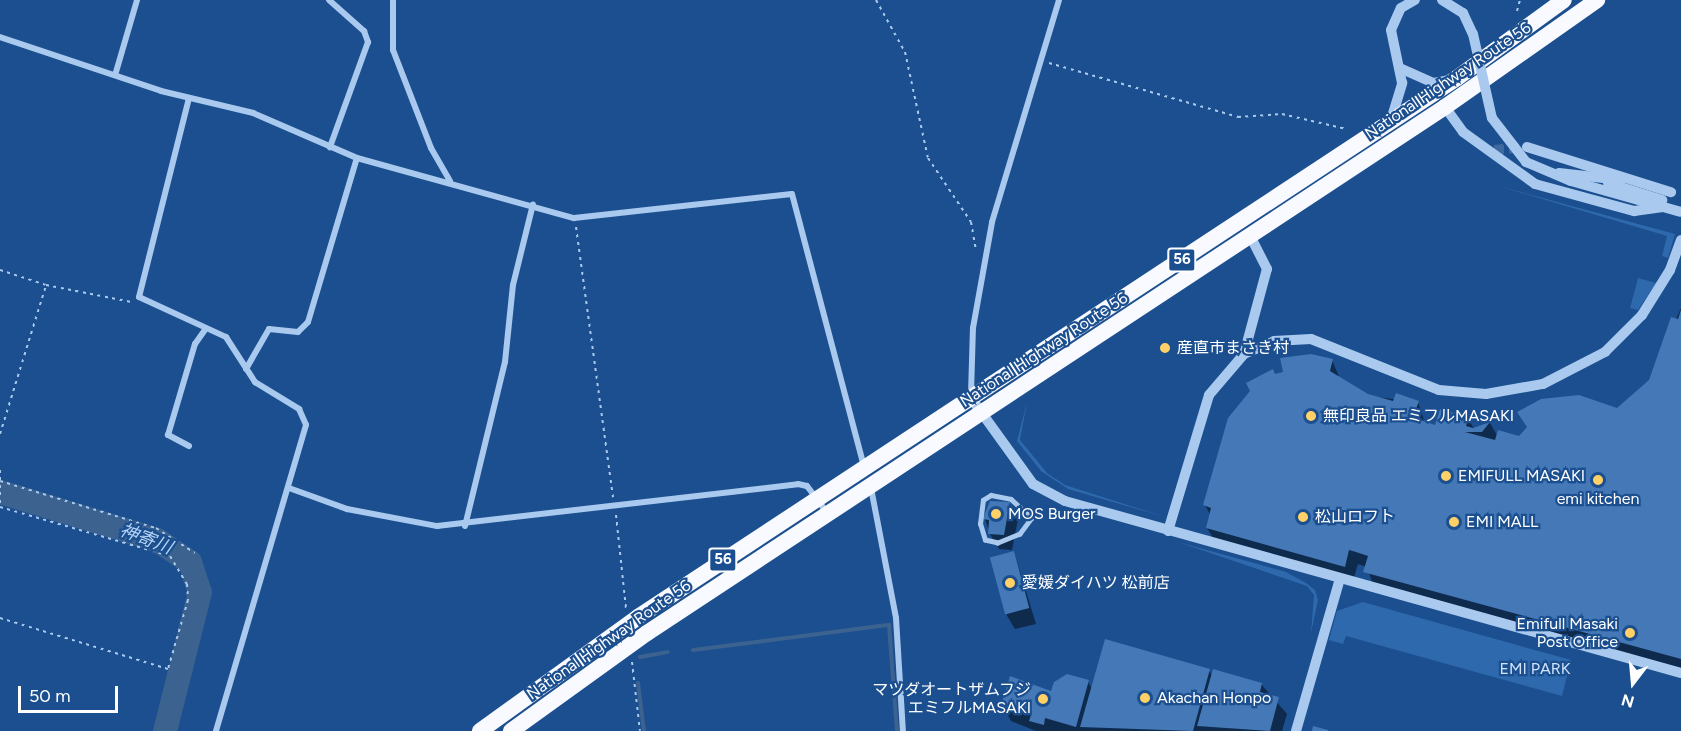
<!DOCTYPE html>
<html>
<head>
<meta charset="utf-8">
<style>
	body { margin:0 }
	#map { position:relative; width:1681px; height:731px; overflow:hidden; background:#1b4f8f; font-family:Figtree,"Noto Sans JP",sans-serif }
	div>[style] { position:absolute }
	[style*='--x'] { left:calc(var(--x)*1px); top:calc(var(--y)*1px); width:calc(var(--w)*1px); rotate:calc(var(--a)*1deg) }
	.green>* { inset:0; background:#2e69ad }
	.shadow>* { inset:0; background:#0007 }
	.stream>* { height:4px; margin:-2px; padding:0 2px; transform-origin:2px; border-radius:2px; background:#3c6290 }
	.river>* { height:24px; margin:-12px; padding:0 12px; transform-origin:12px; border-radius:12px; background:#3c6290 }
	.building>* { inset:0; background:#4478b7; transform-origin:0 0 }
	.tertiary-tunnel>* { height:10px; margin-top:-5px; transform-origin:0; background:repeating-linear-gradient(90deg,#3d69a0 0 10px,transparent 0 15px) }
	.path>* { height:2px; margin-top:-1px; transform-origin:0; background:repeating-linear-gradient(90deg,#a9c9ee 0 3px,transparent 0 7.5px) }
	.service>* { height:4.5px; margin:-2.25px; padding:0 2.25px; transform-origin:2.25px; border-radius:2.25px; background:#a9c9ee }
	.minor>* { height:6px; margin:-3px; padding:0 3px; transform-origin:3px; border-radius:3px; background:#a9c9ee }
	.tertiary>* { height:10px; margin:-5px; padding:0 5px; transform-origin:5px; border-radius:5px; background:#a9c9ee }
	.trunk>* { height:16px; margin:-8px; padding:0 8px; transform-origin:8px; border-radius:8px; background:#f8faff }
	.tertiary-bridge>* { height:10px; margin:-5px; padding:0 5px; transform-origin:5px; border-radius:5px; background:#a9c9ee }
	.dots>* { width:16px; height:16px; translate:-50% -50%; box-sizing:border-box; border:3px solid #1b4f8f; border-radius:50% }
	span { translate:-50% -50%; white-space:nowrap; text-align:center; line-height:1.15; -webkit-text-stroke:4.5px #1b4f8f; paint-order:stroke }
	.shield-label span { padding:2px 4px; background:#1b4f8f; border:2px solid; border-radius:4px; -webkit-text-stroke-width:0 }
	.shield-label { font-size:15px; color:#fff; font-weight:700 }
	.street-label { font-size:16px; color:#fff }
	.poi-label { font-size:16px; color:#fff }
	.left { translate:0 -50%; text-align:left }
	.right { translate:-100% -50%; text-align:right }
	.park-label { font-size:16px; color:#cfe3fa }
	.water-label { font-size:18px; color:#b5d3f5; font-style:italic }
	.north { position:absolute; left:1603px; top:653px; width:60px; height:60px; -webkit-text-stroke:4px #1b4f8f; paint-order:stroke; rotate:196deg; font-size:16px; font-weight:700; line-height:24px; text-align:center; color:#fff }
	.north::after { content:''; display:block; margin:auto; width:21px; height:27px; background:#fff; clip-path:polygon(50% 0,100% 100%,50% 72%,0 100%) }
	.scale { position:absolute; left:18px; top:686px; width:100px; height:27px; box-sizing:border-box; border:3px solid #fff; border-top:0; padding-left:8px; font-size:18px; line-height:21px; white-space:nowrap; color:#fff; -webkit-text-stroke:4px #1b4f8f; paint-order:stroke }
</style>
</head>
<body>
<div id="map">
	<div class="green">
		<div style="clip-path:polygon(1495px 185px,1675px 234px,1668px 258px,1662px 256px,1667px 236px)"></div>
		<div style="clip-path:polygon(1638px 278px,1656px 283px,1638px 310px,1630px 308px)"></div>
		<div style="clip-path:polygon(1027px 402px,1020px 440px,1047px 473px,1065px 485px,1165px 517px,1068px 489px,1041px 471px,1017px 441px)"></div>
		<div style="clip-path:polygon(1178px 542px,1286px 572px,1306px 583px,1315px 590px,1318px 600px,1311px 633px,1314px 595px,1307px 586px)"></div>
		<div style="clip-path:polygon(1363px 602px,1571px 660px,1562px 696px,1346px 636px,1343px 644px,1329px 640px,1337px 611px)"></div>
	</div>
	<div class="shadow">
		<div style="clip-path:polygon(1681px 308px,1681px 671px,1374px 587px,1367px 567px,1358px 564px,1353px 581px,1216px 543px,1207px 528px,1211px 516px,1205px 505px,1275px 376px,1332px 360px,1340px 379px,1367px 396px,1418px 402px,1425px 423px,1436px 427px,1468px 418px,1474px 429px,1490px 423px,1498px 437px,1519px 438px,1617px 410px,1650px 381px)"></div>
		<div style="clip-path:polygon(991px 502px,1009px 504px,1018px 519px,1012px 550px,999px 549px,990px 534px,985px 519px)"></div>
		<div style="clip-path:polygon(1014px 552px,1036px 624px,1015px 629px,1006px 614px)"></div>
		<div style="clip-path:polygon(1209px 671px,1213px 677px,1261px 684px,1287px 714px,1282px 731px,1036px 731px,1011px 721px,1003px 706px,1088px 682px,1092px 689px)"></div>
	</div>
	<div class="stream">
		<div style="--x:693;--y:650;--w:198;--a:-7.3"></div>
		<div style="--x:889;--y:625;--w:106;--a:85.7"></div>
		<div style="--x:640;--y:657;--w:28;--a:-10"></div>
		<div style="--x:638;--y:683;--w:48;--a:82.9"></div>
	</div>
	<div class="river">
		<div style="--x:0;--y:492;--w:164;--a:17"></div>
		<div style="--x:157;--y:540;--w:40;--a:34"></div>
		<div style="--x:190;--y:562;--w:32;--a:72"></div>
		<div style="--x:200;--y:592;--w:143;--a:104.1"></div>
	</div>
	<div class="building">
		<div style="clip-path:polygon(1681px 310px,1681px 659px,1363px 572px,1368px 556px,1356px 552px,1349px 550px,1345px 567px,1206px 528px,1211px 508px,1203px 505px,1228px 418px,1250px 391px,1246px 383px,1273px 369px,1275px 374px,1283px 372px,1280px 358px,1311px 354px,1333px 359px,1330px 371px,1368px 394px,1393px 401px,1396px 393px,1419px 401px,1413px 417px,1435px 425px,1440px 409px,1469px 417px,1466px 426px,1473px 428px,1490px 422px,1482px 432px,1465px 432px,1495px 440px,1498px 430px,1519px 436px,1527px 427px,1517px 412px,1541px 399px,1579px 395px,1617px 408px,1649px 380px,1671px 317px,1678px 319px)"></div>
		<div style="clip-path:polygon(990px 501px,1010px 502px,1004px 535px,988px 534px,989px 520px,983px 519px)"></div>
		<div style="left:1014px;top:551px;width:59px;height:25px;rotate:75deg"></div>
		<div style="clip-path:polygon(1105px 639px,1210px 669px,1193px 731px,1080px 727px)"></div>
		<div style="clip-path:polygon(1213px 669px,1262px 683px,1260px 692px,1279px 697px,1270px 731px,1197px 726px)"></div>
		<div style="clip-path:polygon(1067px 674px,1089px 680px,1076px 727px,1045px 718px,1044px 725px,1029px 721px,1031px 715px,1001px 706px,1010px 676px,1051px 691px,1054px 682px)"></div>
		<div style="clip-path:polygon(1313px 726px,1328px 730px,1328px 731px,1312px 731px)"></div>
	</div>
	<div class="tertiary-tunnel">
		<div style="--x:1494;--y:150;--w:29;--a:-6"></div>
	</div>
	<div class="path">
		<div style="--x:876;--y:0;--w:60;--a:60.9"></div>
		<div style="--x:905;--y:52;--w:108;--a:77.8"></div>
		<div style="--x:928;--y:158;--w:77;--a:56.1"></div>
		<div style="--x:971;--y:222;--w:29;--a:80"></div>
		<div style="--x:1517;--y:11;--w:11;--a:-75"></div>
		<div style="--x:1049;--y:63;--w:197;--a:15.9"></div>
		<div style="--x:1238;--y:117;--w:44;--a:-3.9"></div>
		<div style="--x:1282;--y:114;--w:66;--a:13.2"></div>
		<div style="--x:576;--y:227;--w:273;--a:82.2"></div>
		<div style="--x:0;--y:270;--w:48;--a:18.1"></div>
		<div style="--x:0;--y:434;--w:156;--a:-72.8"></div>
		<div style="--x:46;--y:285;--w:87;--a:11.3"></div>
		<div style="--x:0;--y:470;--w:36;--a:90"></div>
		<div style="--x:0;--y:481;--w:163;--a:16.8"></div>
		<div style="--x:156;--y:528;--w:46;--a:32.7"></div>
		<div style="--x:0;--y:507;--w:177;--a:16.1"></div>
		<div style="--x:170;--y:556;--w:33;--a:59"></div>
		<div style="--x:187;--y:584;--w:16;--a:86"></div>
		<div style="--x:188;--y:600;--w:72;--a:106.2"></div>
		<div style="--x:168;--y:669;--w:176;--a:-163.1"></div>
		<div style="--x:616;--y:515;--w:94;--a:83.9"></div>
		<div style="--x:632;--y:662;--w:69;--a:83.4"></div>
	</div>
	<div class="service">
		<div style="--x:991;--y:495;--w:20;--a:11"></div>
		<div style="--x:1011;--y:499;--w:28;--a:42"></div>
		<div style="--x:1032;--y:518;--w:20;--a:127"></div>
		<div style="--x:1020;--y:534;--w:24;--a:158"></div>
		<div style="--x:998;--y:543;--w:13;--a:-167"></div>
		<div style="--x:985;--y:540;--w:17;--a:-107"></div>
		<div style="--x:980;--y:524;--w:24;--a:-83"></div>
		<div style="--x:983;--y:500;--w:9;--a:-32"></div>
	</div>
	<div class="minor">
		<div style="--x:329;--y:0;--w:47;--a:41.5"></div>
		<div style="--x:364;--y:31;--w:12;--a:70"></div>
		<div style="--x:368;--y:42;--w:112;--a:109.9"></div>
		<div style="--x:393;--y:0;--w:50;--a:90"></div>
		<div style="--x:393;--y:50;--w:105;--a:68.8"></div>
		<div style="--x:431;--y:148;--w:38;--a:60"></div>
		<div style="--x:0;--y:37;--w:170;--a:18.5"></div>
		<div style="--x:161;--y:91;--w:95;--a:13.4"></div>
		<div style="--x:253;--y:113;--w:113;--a:23.4"></div>
		<div style="--x:357;--y:158;--w:225;--a:15.5"></div>
		<div style="--x:574;--y:218;--w:219;--a:-6.3"></div>
		<div style="--x:792;--y:194;--w:282;--a:75.2"></div>
		<div style="--x:116;--y:72;--w:75;--a:-73.7"></div>
		<div style="--x:189;--y:98;--w:205;--a:104.1"></div>
		<div style="--x:139;--y:297;--w:96;--a:24.7"></div>
		<div style="--x:226;--y:337;--w:54;--a:57.2"></div>
		<div style="--x:255;--y:382;--w:52;--a:31.5"></div>
		<div style="--x:299;--y:409;--w:17;--a:66"></div>
		<div style="--x:306;--y:425;--w:319;--a:106.4"></div>
		<div style="--x:246;--y:369;--w:46;--a:-60.1"></div>
		<div style="--x:269;--y:329;--w:29;--a:6"></div>
		<div style="--x:298;--y:332;--w:14;--a:-45"></div>
		<div style="--x:308;--y:322;--w:171;--a:-73.4"></div>
		<div style="--x:971;--y:394;--w:66;--a:-88.3"></div>
		<div style="--x:973;--y:328;--w:108;--a:-79.8"></div>
		<div style="--x:992;--y:222;--w:232;--a:-73.2"></div>
		<div style="--x:189;--y:446;--w:24;--a:-152"></div>
		<div style="--x:168;--y:435;--w:95;--a:-73.5"></div>
		<div style="--x:195;--y:344;--w:19;--a:-55"></div>
		<div style="--x:289;--y:488;--w:62;--a:19.9"></div>
		<div style="--x:347;--y:509;--w:92;--a:10.7"></div>
		<div style="--x:437;--y:526;--w:363;--a:-6.6"></div>
		<div style="--x:798;--y:484;--w:9;--a:13"></div>
		<div style="--x:807;--y:486;--w:34;--a:53"></div>
		<div style="--x:871;--y:488;--w:132;--a:79.1"></div>
		<div style="--x:896;--y:618;--w:113;--a:86.5"></div>
		<div style="--x:465;--y:526;--w:169;--a:-76.3"></div>
		<div style="--x:505;--y:362;--w:77;--a:-84.1"></div>
		<div style="--x:513;--y:285;--w:83;--a:-76.1"></div>
	</div>
	<div class="tertiary">
		<div style="--x:1442;--y:0;--w:25;--a:32"></div>
		<div style="--x:1463;--y:13;--w:23;--a:65"></div>
		<div style="--x:1402;--y:69;--w:35;--a:24"></div>
		<div style="--x:1434;--y:83;--w:15;--a:-11"></div>
		<div style="--x:1445;--y:107;--w:31;--a:54"></div>
		<div style="--x:1463;--y:132;--w:89;--a:35.8"></div>
		<div style="--x:1535;--y:184;--w:103;--a:15.3"></div>
		<div style="--x:1634;--y:211;--w:29;--a:-8"></div>
		<div style="--x:1492;--y:118;--w:56;--a:52.3"></div>
		<div style="--x:1526;--y:162;--w:49;--a:22.9"></div>
		<div style="--x:1571;--y:181;--w:114;--a:15.7"></div>
		<div style="--x:1391;--y:120;--w:39;--a:-73"></div>
		<div style="--x:1402;--y:83;--w:54;--a:-101.7"></div>
		<div style="--x:1391;--y:30;--w:24;--a:-66"></div>
		<div style="--x:1401;--y:8;--w:16;--a:-30"></div>
		<div style="--x:1527;--y:147;--w:151;--a:17.4"></div>
		<div style="--x:1559;--y:173;--w:62;--a:6.4"></div>
		<div style="--x:1608;--y:183;--w:57;--a:17.5"></div>
		<div style="--x:1244;--y:354;--w:88;--a:-74.9"></div>
		<div style="--x:1267;--y:269;--w:37;--a:-117"></div>
		<div style="--x:971;--y:398;--w:106;--a:54.2"></div>
		<div style="--x:1033;--y:484;--w:36;--a:28"></div>
		<div style="--x:1065;--y:501;--w:640;--a:15.6"></div>
		<div style="--x:1168;--y:531;--w:142;--a:-73.2"></div>
		<div style="--x:1209;--y:395;--w:54;--a:-49.5"></div>
		<div style="--x:1244;--y:354;--w:33;--a:-23"></div>
		<div style="--x:1274;--y:341;--w:37;--a:-3"></div>
		<div style="--x:1311;--y:339;--w:138;--a:21.7"></div>
		<div style="--x:1439;--y:390;--w:47;--a:4.9"></div>
		<div style="--x:1486;--y:394;--w:58;--a:-10"></div>
		<div style="--x:1543;--y:384;--w:70;--a:-27.3"></div>
		<div style="--x:1605;--y:352;--w:52;--a:-45"></div>
		<div style="--x:1642;--y:315;--w:53;--a:-58.1"></div>
		<div style="--x:1670;--y:270;--w:32;--a:-70"></div>
		<div style="--x:1296;--y:731;--w:158;--a:-73.9"></div>
	</div>
	<div class="trunk">
		<div style="--x:480;--y:731;--w:195;--a:-35.8"></div>
		<div style="--x:638;--y:617;--w:980;--a:-33.35"></div>
		<div style="--x:1457;--y:78;--w:132;--a:-36.1"></div>
		<div style="--x:511;--y:731;--w:168;--a:-35.8"></div>
		<div style="--x:647;--y:633;--w:956;--a:-33.39"></div>
		<div style="--x:1445;--y:107;--w:186;--a:-35.1"></div>
	</div>
	<div class="tertiary-bridge">
		<div style="--x:1473;--y:34;--w:86;--a:77.3"></div>
	</div>
	<div class="dots">
		<div style="left:1165px;top:348px;background:#ffd166"></div>
		<div style="left:1311px;top:416px;background:#ffd166"></div>
		<div style="left:1446px;top:476px;background:#ffd166"></div>
		<div style="left:1598px;top:480px;background:#ffd166"></div>
		<div style="left:996px;top:514px;background:#ffd166"></div>
		<div style="left:1303px;top:517px;background:#ffd166"></div>
		<div style="left:1454px;top:522px;background:#ffd166"></div>
		<div style="left:1010px;top:583px;background:#ffd166"></div>
		<div style="left:1630px;top:633px;background:#ffd166"></div>
		<div style="left:1145px;top:698px;background:#ffd166"></div>
		<div style="left:1043px;top:699px;background:#ffd166"></div>
	</div>
	<div class="shield-label">
		<span style="left:1182px;top:260px">56</span>
		<span style="left:723px;top:560px">56</span>
	</div>
	<div class="street-label">
		<span style="left:1448px;top:81px;rotate:-34deg">National Highway Route 56</span>
		<span style="left:1044px;top:350px;rotate:-33deg">National Highway Route 56</span>
		<span style="left:609px;top:640px;rotate:-35deg">National Highway Route 56</span>
	</div>
	<div class="poi-label">
		<span class="left" style="left:1177px;top:348px">産直市まさき村</span>
		<span class="left" style="left:1323px;top:416px">無印良品 エミフルMASAKI</span>
		<span class="left" style="left:1458px;top:476px">EMIFULL MASAKI</span>
		<span style="left:1598px;top:499px">emi kitchen</span>
		<span class="left" style="left:1008px;top:514px">MOS Burger</span>
		<span class="left" style="left:1315px;top:517px">松山ロフト</span>
		<span class="left" style="left:1466px;top:522px">EMI MALL</span>
		<span class="left" style="left:1022px;top:583px">愛媛ダイハツ 松前店</span>
		<span class="right" style="left:1618px;top:633px">Emifull Masaki<br>Post Office</span>
		<span class="right" style="left:1031px;top:699px">マツダオートザムフジ<br>エミフルMASAKI</span>
		<span class="left" style="left:1157px;top:698px">Akachan Honpo</span>
	</div>
	<div class="park-label">
		<span style="left:1535px;top:669px">EMI PARK</span>
	</div>
	<div class="water-label">
		<span style="left:146px;top:539px;rotate:21deg">神寄川</span>
	</div>
	<div class="north">N</div>
	<div class="scale">50 m</div>
</div>
</body>
</html>
